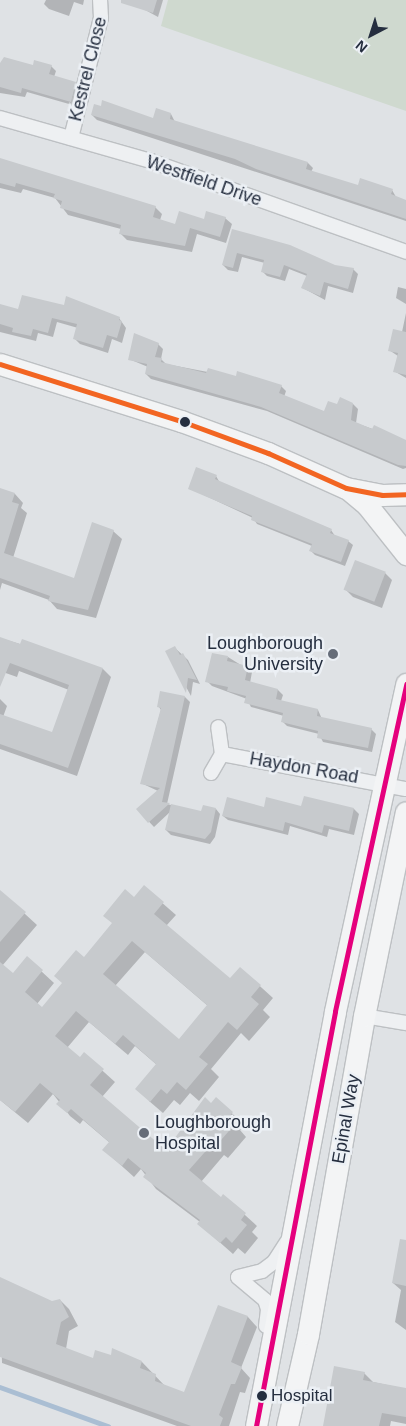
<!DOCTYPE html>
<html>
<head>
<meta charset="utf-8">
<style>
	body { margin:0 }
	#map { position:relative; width:406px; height:1426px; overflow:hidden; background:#dfe2e5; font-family:Arial,sans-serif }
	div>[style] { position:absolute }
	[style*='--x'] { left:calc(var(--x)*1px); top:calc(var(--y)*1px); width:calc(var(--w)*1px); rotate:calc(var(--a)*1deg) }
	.green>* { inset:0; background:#cfd9cf }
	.shadow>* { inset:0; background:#0003 }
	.stream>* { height:4.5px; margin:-2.25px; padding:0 2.25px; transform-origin:2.25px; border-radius:2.25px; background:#aabed3 }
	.building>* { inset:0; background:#c7cacd; transform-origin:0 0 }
	.roads { filter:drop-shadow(1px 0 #bdc0c3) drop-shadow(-1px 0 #bdc0c3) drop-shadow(0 1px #bdc0c3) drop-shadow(0 -1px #bdc0c3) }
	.minor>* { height:14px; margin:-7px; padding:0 7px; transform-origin:7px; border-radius:7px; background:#eef0f2 }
	.primary>* { height:21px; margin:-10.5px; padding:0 10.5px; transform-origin:10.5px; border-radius:10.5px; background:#f3f4f5 }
	.bus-1>* { height:5px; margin:-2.5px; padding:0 2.5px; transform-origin:2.5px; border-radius:2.5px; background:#f26522 }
	.bus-2>* { height:5px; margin:-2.5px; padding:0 2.5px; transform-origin:2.5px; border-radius:2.5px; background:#e5007d }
	.dots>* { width:14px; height:14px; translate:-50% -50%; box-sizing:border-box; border:2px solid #ecf0f5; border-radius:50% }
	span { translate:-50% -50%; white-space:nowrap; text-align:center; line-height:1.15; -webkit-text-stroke:5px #ecf0f5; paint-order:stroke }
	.bus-label { font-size:17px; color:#252e3f }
	.left { translate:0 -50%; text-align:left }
	.street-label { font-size:18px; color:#252e3f }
	.poi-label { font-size:18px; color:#252e3f }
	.right { translate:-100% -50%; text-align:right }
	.north { position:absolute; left:346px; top:10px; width:50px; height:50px; -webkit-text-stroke:4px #ecf0f5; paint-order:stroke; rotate:220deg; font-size:14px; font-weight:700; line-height:20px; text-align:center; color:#252e3f }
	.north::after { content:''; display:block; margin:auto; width:18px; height:22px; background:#252e3f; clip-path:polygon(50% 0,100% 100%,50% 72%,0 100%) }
</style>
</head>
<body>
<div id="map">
	<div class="green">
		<div style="clip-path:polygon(168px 0,406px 0,406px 111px,161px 26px)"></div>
	</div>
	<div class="shadow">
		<div style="clip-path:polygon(46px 0,84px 0,83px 5px,74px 2px,69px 16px,49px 9px,44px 4px)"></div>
		<div style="clip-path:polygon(127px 0,163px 0,158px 17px)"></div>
		<div style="clip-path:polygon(0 65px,51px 66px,56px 71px,54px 77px,75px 83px,80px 88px,76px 106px,27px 92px,25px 97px,0 93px)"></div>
		<div style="clip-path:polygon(171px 114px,175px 122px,308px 163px,313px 168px,311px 172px,359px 187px,392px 190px,396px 197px,406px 201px,406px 221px,97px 120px,92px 115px,154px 120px)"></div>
		<div style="clip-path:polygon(0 160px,155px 207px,162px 214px,160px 220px,176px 225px,225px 218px,232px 224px,226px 243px,197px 234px,192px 252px,127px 240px,120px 233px,121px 229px,68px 215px,55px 198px,23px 189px,21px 193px,0 188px)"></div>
		<div style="clip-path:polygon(233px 231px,334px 266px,353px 269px,358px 274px,353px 293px,328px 286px,325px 300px,303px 288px,307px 276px,289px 269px,285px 281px,267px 276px,262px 271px,265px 263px,242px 257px,238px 272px,228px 270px,223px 265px)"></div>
		<div style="clip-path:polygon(398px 287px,406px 289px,406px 304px,396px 298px)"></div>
		<div style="clip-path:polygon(0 306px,19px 311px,119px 318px,126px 328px,122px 343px,112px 339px,108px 353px,80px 344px,75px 339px,78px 328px,57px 322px,53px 337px,38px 333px,36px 341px,0 332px)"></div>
		<div style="clip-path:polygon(406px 313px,406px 378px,394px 371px,398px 356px,389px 350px,402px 332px)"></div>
		<div style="clip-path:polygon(158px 344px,163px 349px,161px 359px,166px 364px,281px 386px,286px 391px,284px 397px,325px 412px,353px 404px,358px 409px,356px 423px,406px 441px,406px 468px,403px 469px,267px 411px,151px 379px,146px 374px,148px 367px,129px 359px)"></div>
		<div style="clip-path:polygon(216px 476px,220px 483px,331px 530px,335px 536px,348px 541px,353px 545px,345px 566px,315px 555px,311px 551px,312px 546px,257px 524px,253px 518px,189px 488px)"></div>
		<div style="clip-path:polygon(0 489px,15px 494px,23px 503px,21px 508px,27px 513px,13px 558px,75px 580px,113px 531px,122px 539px,96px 618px,57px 609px,49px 600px,2px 583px,0 590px)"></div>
		<div style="clip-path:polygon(385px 573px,392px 580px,382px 608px,353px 597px,346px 590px)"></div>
		<div style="clip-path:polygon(0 638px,103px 669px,111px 677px,77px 776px,0 749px,0 699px,7px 706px,3px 717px,53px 734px,69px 690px,19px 671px,17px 677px,0 671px)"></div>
		<div style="clip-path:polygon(175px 648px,188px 660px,200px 684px,193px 682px,191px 696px,167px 652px)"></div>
		<div style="clip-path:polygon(228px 657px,252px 672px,250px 683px,278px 690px,283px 695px,281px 701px,318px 710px,322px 719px,371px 729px,376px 734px,372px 752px,323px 742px,319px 734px,287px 726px,283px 722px,284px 716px,251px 707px,247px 699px,212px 686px,207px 681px)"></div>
		<div style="clip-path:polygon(185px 697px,190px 702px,167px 804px,202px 813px,216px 809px,220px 814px,215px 837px,210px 844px,171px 835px,166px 830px,170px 812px,154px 827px,138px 810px,158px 791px,141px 783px,161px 710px,159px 707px)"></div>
		<div style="clip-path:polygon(302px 808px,354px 809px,359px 814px,354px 835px,329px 829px,327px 837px,290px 826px,288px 835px,228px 820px,223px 816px)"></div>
		<div style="clip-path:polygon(evenodd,144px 887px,176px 915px,166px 926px,230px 980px,240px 968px,273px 998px,263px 1010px,270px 1017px,249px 1041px,241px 1033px,211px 1069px,219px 1077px,199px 1101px,190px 1093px,180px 1105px,174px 1100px,163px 1113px,149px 1101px,157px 1065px,135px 1046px,128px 1055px,89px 1022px,67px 1048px,80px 1059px,84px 1054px,115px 1082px,102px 1097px,166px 1152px,216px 1099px,245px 1125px,240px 1130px,246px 1137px,228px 1158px,224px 1155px,201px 1182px,221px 1199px,224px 1196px,257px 1226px,252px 1232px,258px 1238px,245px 1254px,238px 1248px,233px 1254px,199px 1224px,200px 1222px,156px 1189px,141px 1169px,134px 1177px,104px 1150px,110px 1143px,83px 1120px,80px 1124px,70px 1116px,53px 1094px,28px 1123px,0 1100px,0 891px,37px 925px,2px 966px,13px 975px,27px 958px,54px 983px,37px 1004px,42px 1009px,144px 887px,145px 952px,208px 1006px,179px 1040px,115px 986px,145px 952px)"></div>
		<div style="clip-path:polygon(406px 1248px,406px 1330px,395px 1322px,401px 1290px,393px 1283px)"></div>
		<div style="clip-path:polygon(0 1281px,52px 1303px,60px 1300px,69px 1309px,78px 1326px,69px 1331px,66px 1349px,94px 1360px,142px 1362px,165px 1386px,185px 1394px,219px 1307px,248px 1317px,257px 1327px,241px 1368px,250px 1378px,245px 1393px,240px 1392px,229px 1426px,177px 1426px,2px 1363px)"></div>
		<div style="clip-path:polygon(364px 1373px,373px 1382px,406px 1389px,406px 1424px,391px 1421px,390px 1426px,324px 1426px)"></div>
	</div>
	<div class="stream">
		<div style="--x:0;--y:1387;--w:115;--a:19.9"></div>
	</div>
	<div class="building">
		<div style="clip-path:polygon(121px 0,157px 0,153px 13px,121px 3px)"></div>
		<div style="clip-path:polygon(4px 57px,33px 65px,34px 60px,52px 65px,49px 74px,76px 82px,71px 102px,22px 88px,21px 93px,0 87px,0 63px)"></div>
		<div style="clip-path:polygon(102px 100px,153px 118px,156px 108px,171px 113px,170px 119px,308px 162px,306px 169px,358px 185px,360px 178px,393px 189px,391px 194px,406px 200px,406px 219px,256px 169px,235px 159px,91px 115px,94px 104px,101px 106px)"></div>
		<div style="clip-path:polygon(0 158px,156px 206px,153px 217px,175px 224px,179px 211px,204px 219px,206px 211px,226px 217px,220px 237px,190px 228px,185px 246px,119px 234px,121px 225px,60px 208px,62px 201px,53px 198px,55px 194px,16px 183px,15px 187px,0 183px)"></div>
		<div style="clip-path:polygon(232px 229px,290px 245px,335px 265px,354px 268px,348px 289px,324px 282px,320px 296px,301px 288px,307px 274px,284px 265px,280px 277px,261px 272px,264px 260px,237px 253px,233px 268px,222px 265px)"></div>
		<div style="clip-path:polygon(22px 295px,64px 305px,66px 296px,120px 317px,119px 320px,122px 321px,117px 338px,107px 335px,103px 348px,73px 339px,77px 324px,52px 318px,48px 333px,33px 329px,31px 336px,12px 332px,13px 328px,0 324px,0 304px,18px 309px)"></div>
		<div style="clip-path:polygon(393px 329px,406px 332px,406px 375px,393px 372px,398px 353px,388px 351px)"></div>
		<div style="clip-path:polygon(134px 333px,159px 343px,155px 357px,162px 358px,161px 362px,206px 373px,208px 368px,236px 376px,237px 371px,282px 385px,279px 393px,324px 411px,328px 401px,337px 404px,340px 397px,353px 403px,351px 420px,372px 429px,374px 425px,406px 440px,406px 466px,398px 465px,261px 407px,145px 374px,147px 364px,128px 360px)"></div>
		<div style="clip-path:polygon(196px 467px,217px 475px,215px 479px,332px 529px,330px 533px,349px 540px,341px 562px,309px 551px,312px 544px,251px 520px,252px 516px,188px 489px)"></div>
		<div style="clip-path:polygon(0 488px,15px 493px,12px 502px,19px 504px,4px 553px,74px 578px,92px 522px,114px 530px,88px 610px,48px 601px,50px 596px,0 578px)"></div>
		<div style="left:355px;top:560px;width:33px;height:32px;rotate:21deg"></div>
		<div style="clip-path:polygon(0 637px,20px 644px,22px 639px,103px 668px,68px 768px,0 744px,0 714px,52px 732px,69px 685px,10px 663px,0 687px)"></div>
		<div style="clip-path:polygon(175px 646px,180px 655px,183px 653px,197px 680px,188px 678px,186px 693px,165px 651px)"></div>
		<div style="clip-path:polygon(212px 653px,228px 656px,227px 661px,248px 666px,245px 680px,278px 689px,276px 699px,318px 709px,317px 716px,372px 728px,368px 748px,317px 738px,318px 731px,281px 722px,283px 713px,244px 703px,246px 696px,227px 691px,228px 687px,205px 682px)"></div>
		<div style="clip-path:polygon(160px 691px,185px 696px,162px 802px,170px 803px,148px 823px,136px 809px,160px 788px,140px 784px,161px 708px,157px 707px)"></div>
		<div style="clip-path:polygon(304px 796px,354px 808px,349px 831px,324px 825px,322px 833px,285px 822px,283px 831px,222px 816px,227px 797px,264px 807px,266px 797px,301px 806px)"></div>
		<div style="clip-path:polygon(171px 804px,201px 811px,203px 805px,216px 808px,211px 832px,205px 839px,165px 830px)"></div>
		<div style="clip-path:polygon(evenodd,144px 885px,164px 902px,154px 914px,230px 978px,240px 967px,261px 985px,251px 997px,259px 1004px,237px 1030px,228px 1022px,199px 1057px,208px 1064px,186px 1090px,177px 1082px,167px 1094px,161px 1089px,150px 1102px,135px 1089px,156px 1064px,123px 1035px,115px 1044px,76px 1011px,55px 1036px,80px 1057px,84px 1052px,104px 1069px,90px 1085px,166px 1150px,205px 1097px,211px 1103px,216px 1097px,233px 1112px,228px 1118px,235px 1124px,215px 1147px,212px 1144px,189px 1170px,221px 1197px,223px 1194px,246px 1213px,241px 1220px,247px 1225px,232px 1243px,226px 1237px,220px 1243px,197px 1224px,200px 1220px,143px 1177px,146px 1173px,128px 1158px,122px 1166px,102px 1150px,109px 1142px,71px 1109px,67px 1113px,56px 1104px,60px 1100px,40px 1083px,15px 1112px,0 1100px,0 962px,13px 973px,27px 956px,43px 970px,25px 992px,42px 1007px,62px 983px,54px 976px,76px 950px,84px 957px,112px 923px,103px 916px,125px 889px,134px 897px,144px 885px,132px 941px,207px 1005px,179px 1039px,103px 974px,132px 941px)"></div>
		<div style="clip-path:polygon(0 890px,26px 912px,0 942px)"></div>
		<div style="clip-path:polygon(400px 1239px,406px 1240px,406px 1286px,392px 1283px)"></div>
		<div style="clip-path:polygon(0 1277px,52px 1301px,60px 1299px,69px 1317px,61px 1322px,56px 1344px,93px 1358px,95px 1350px,111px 1355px,112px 1348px,142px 1361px,140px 1368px,156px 1374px,155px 1381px,184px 1392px,218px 1305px,248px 1316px,231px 1362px,242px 1367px,235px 1384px,231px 1384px,219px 1415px,223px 1418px,220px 1426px,191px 1426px,0 1357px)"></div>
		<div style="clip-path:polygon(334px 1366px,365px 1372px,363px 1380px,406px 1388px,406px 1417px,382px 1413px,379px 1426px,323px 1426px)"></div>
	</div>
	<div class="roads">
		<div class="minor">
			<div style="--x:0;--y:118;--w:157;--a:15.9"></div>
			<div style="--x:151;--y:161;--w:271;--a:19.6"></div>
			<div style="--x:71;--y:138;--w:124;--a:-76"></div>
			<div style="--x:101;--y:18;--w:18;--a:-93"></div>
			<div style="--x:222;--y:754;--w:187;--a:10.8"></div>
			<div style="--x:211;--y:773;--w:22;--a:-60"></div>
			<div style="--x:222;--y:754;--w:27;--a:-98"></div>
			<div style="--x:364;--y:1016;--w:43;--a:9.5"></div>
			<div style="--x:266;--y:1326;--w:17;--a:-83"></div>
			<div style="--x:268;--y:1309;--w:9;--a:-108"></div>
			<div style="--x:265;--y:1300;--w:35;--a:-140"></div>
			<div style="--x:238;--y:1277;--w:25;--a:-14"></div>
			<div style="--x:262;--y:1271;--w:15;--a:-37"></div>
			<div style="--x:274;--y:1262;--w:24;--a:-57"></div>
		</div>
		<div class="primary">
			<div style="--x:0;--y:364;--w:190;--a:17.5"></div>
			<div style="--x:181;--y:421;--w:93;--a:20.2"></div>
			<div style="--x:268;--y:453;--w:85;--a:24.2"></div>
			<div style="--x:346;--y:488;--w:37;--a:11"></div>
			<div style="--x:382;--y:495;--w:24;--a:-2"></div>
			<div style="--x:348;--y:489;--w:25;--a:40"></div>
			<div style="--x:367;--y:505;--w:63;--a:51.5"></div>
			<div style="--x:256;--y:1426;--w:422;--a:-79.2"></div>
			<div style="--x:335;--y:1011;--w:335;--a:-77.7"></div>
			<div style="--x:287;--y:1426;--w:94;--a:-77.1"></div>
			<div style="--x:308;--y:1334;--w:323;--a:-80"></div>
			<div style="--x:364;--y:1016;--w:208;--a:-78.4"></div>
		</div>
	</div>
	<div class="bus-1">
		<div style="--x:0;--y:364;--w:190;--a:17.5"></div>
		<div style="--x:181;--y:421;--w:93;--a:20.2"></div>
		<div style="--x:268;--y:453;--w:85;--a:24.2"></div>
		<div style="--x:346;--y:488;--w:37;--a:11"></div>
		<div style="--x:382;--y:495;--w:24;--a:-2"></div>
	</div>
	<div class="bus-2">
		<div style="--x:256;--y:1426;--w:422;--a:-79.2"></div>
		<div style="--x:335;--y:1011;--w:335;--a:-77.7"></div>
	</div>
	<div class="dots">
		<div style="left:185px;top:422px;background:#252e3f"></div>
		<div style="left:333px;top:654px;background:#666d79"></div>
		<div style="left:144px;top:1133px;background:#666d79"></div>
		<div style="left:262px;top:1396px;background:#252e3f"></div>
	</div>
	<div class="bus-label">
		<span class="left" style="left:271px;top:1396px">Hospital</span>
	</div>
	<div class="street-label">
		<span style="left:88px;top:69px;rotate:-76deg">Kestrel Close</span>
		<span style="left:204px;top:181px;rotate:19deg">Westfield Drive</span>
		<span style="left:304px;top:768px;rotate:10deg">Haydon Road</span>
		<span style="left:346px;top:1119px;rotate:-80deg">Epinal Way</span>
	</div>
	<div class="poi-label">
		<span class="right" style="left:323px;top:654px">Loughborough<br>University</span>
		<span class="left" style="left:155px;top:1133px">Loughborough<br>Hospital</span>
	</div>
	<div class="north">N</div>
</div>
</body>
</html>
